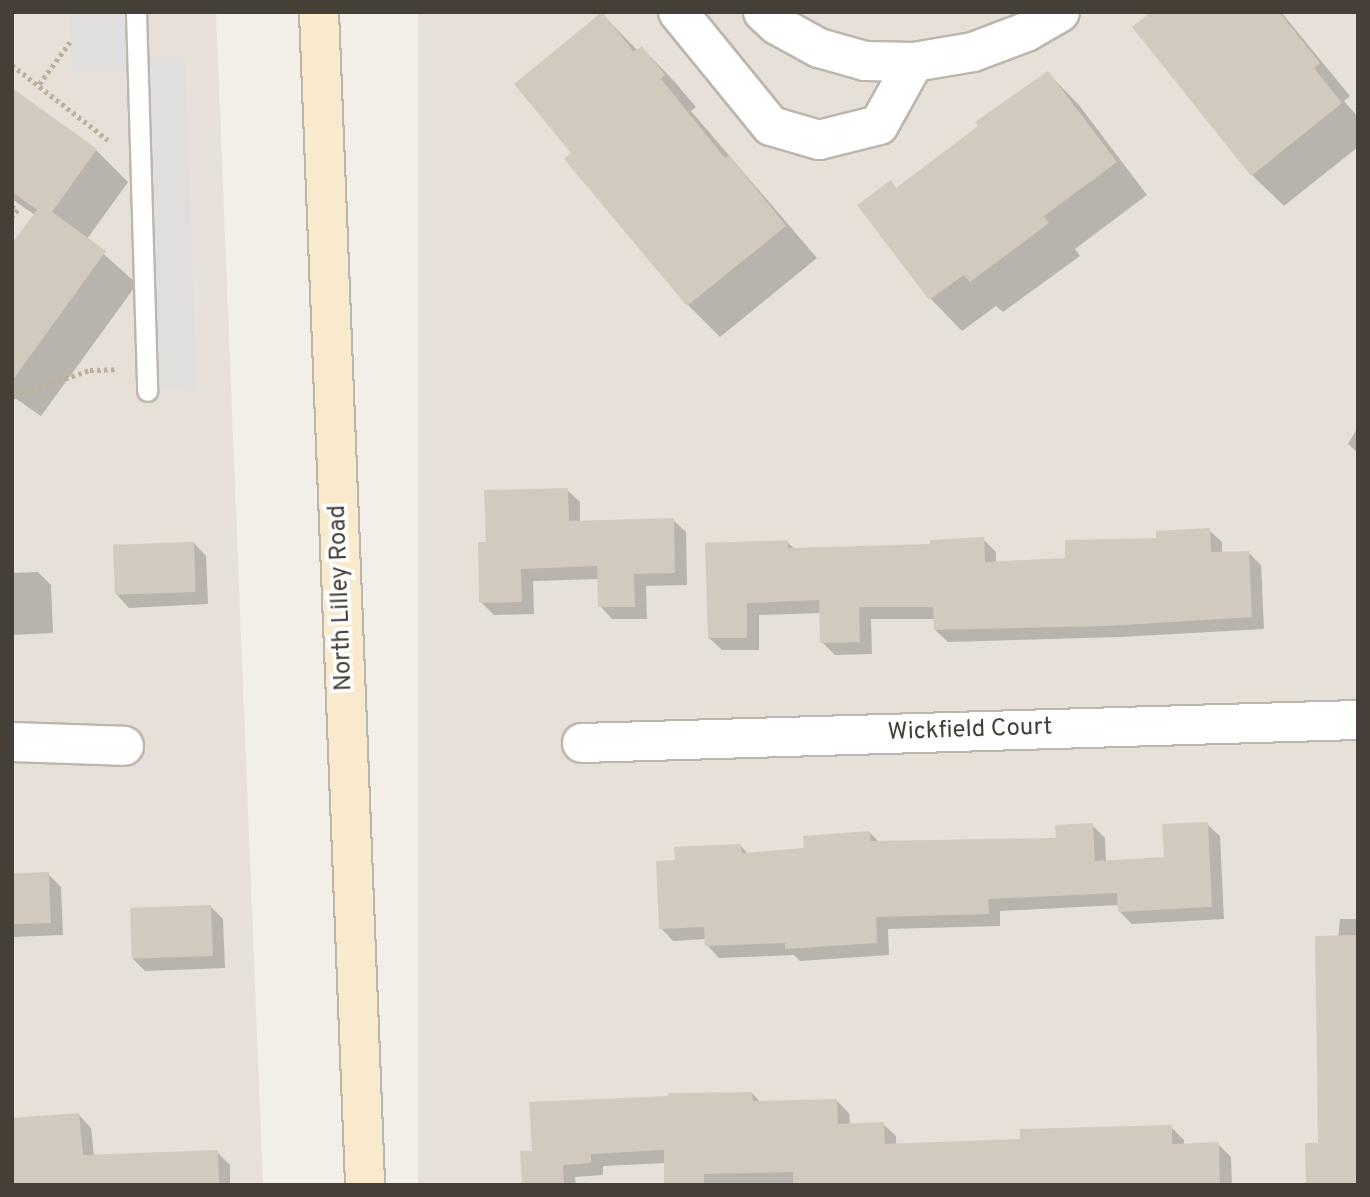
<!DOCTYPE html>
<html>
<head>
<meta charset="utf-8">
<style>
	body { margin:0 }
	#map { position:relative; width:1370px; height:1197px; overflow:hidden; background:#f2efe9; font-family:Overpass,sans-serif }
	div>[style] { position:absolute }
	[style*='--x'] { left:calc(var(--x)*1px); top:calc(var(--y)*1px); width:calc(var(--w)*1px); rotate:calc(var(--a)*1deg) }
	.residential>* { inset:0; background:#e6e0d8; transform-origin:0 0 }
	.parking>* { inset:0; background:#e1dfdd }
	.shadow>* { inset:0; background:#0003 }
	.building>* { inset:0; background:#d3cabf; transform-origin:0 0 }
	.path>* { height:4.5px; margin-top:-2.25px; transform-origin:0; background:repeating-linear-gradient(90deg,#bdb09f 0 3.5px,transparent 0 7px) }
	.roads { filter:drop-shadow(2px 0 #bdb6ac) drop-shadow(-2px 0 #bdb6ac) drop-shadow(0 2px #bdb6ac) drop-shadow(0 -2px #bdb6ac) }
	.lane>* { height:19px; margin:-9.5px; padding:0 9.5px; transform-origin:9.5px; border-radius:9.5px; background:#fff }
	.street>* { height:38px; margin:-19px; padding:0 19px; transform-origin:19px; border-radius:19px; background:#fff }
	.secondary>* { height:38px; margin:-19px; padding:0 19px; transform-origin:19px; border-radius:19px; background:#f9eacd }
	span { translate:-50% -50%; white-space:nowrap; text-align:center; line-height:1.15; -webkit-text-stroke:7px #fff; paint-order:stroke }
	.street-label { font-size:24px; color:#453f38 }
	.frame { position:absolute; inset:0; border:14px solid #453f38; pointer-events:none }
</style>
</head>
<body>
<div id="map">
	<div class="residential">
		<div style="clip-path:polygon(12px 12px,216px 12px,263px 1185px,12px 1185px)"></div>
		<div style="left:418px;top:12px;width:940px;height:1174px"></div>
	</div>
	<div class="parking">
		<div style="clip-path:polygon(69px 12px,136px 12px,138px 58px,185px 58px,197px 390px,147px 391px,138px 70px,72px 73px)"></div>
	</div>
	<div class="shadow">
		<div style="clip-path:polygon(1153px 12px,1281px 12px,1350px 96px,1344px 101px,1358px 117px,1358px 147px,1284px 206px,1252px 175px)"></div>
		<div style="clip-path:polygon(602px 14px,638px 51px,642px 48px,673px 80px,696px 107px,691px 111px,817px 258px,720px 337px,688px 305px,567px 159px,573px 154px)"></div>
		<div style="clip-path:polygon(1048px 73px,1079px 105px,1147px 195px,1075px 249px,1080px 256px,1003px 312px,996px 306px,962px 331px,931px 299px,860px 205px,890px 182px,897px 189px)"></div>
		<div style="clip-path:polygon(12px 90px,96px 150px,128px 182px,87px 239px,137px 284px,41px 416px,12px 396px,12px 246px,35px 215px,12px 199px)"></div>
		<div style="clip-path:polygon(1358px 427px,1358px 453px,1348px 444px)"></div>
		<div style="clip-path:polygon(567px 490px,580px 502px,580px 523px,673px 520px,686px 532px,687px 585px,646px 586px,647px 619px,612px 619px,600px 606px,599px 579px,533px 581px,534px 614px,494px 615px,481px 602px,488px 544px)"></div>
		<div style="clip-path:polygon(1209px 530px,1222px 542px,1222px 554px,1249px 553px,1261px 565px,1264px 629px,1120px 637px,948px 642px,935px 630px,935px 619px,871px 619px,872px 654px,835px 655px,822px 642px,821px 613px,759px 615px,759px 650px,722px 650px,709px 638px,787px 542px,795px 549px,932px 546px,983px 539px,996px 552px,996px 563px,1067px 560px)"></div>
		<div style="clip-path:polygon(194px 543px,206px 556px,208px 604px,129px 608px,117px 595px)"></div>
		<div style="clip-path:polygon(38px 572px,51px 585px,53px 633px,12px 635px,12px 573px)"></div>
		<div style="clip-path:polygon(1207px 824px,1220px 836px,1224px 919px,1132px 924px,1119px 911px,1119px 905px,1000px 911px,1000px 926px,888px 929px,889px 955px,800px 961px,794px 955px,719px 958px,707px 945px,706px 939px,673px 941px,661px 928px,677px 862px,741px 846px,749px 855px,806px 850px,870px 833px,880px 843px,1058px 840px,1092px 825px,1105px 838px,1106px 862px,1166px 859px)"></div>
		<div style="clip-path:polygon(48px 874px,61px 887px,63px 935px,12px 937px,12px 875px)"></div>
		<div style="clip-path:polygon(210px 906px,223px 919px,225px 968px,145px 971px,133px 959px)"></div>
		<div style="clip-path:polygon(1340px 919px,1358px 919px,1358px 1185px,1319px 1144px)"></div>
		<div style="clip-path:polygon(752px 1093px,761px 1103px,837px 1101px,849px 1113px,850px 1125px,883px 1124px,896px 1136px,896px 1145px,1022px 1141px,1171px 1127px,1184px 1140px,1184px 1146px,1218px 1144px,1231px 1157px,1232px 1185px,666px 1185px,666px 1163px,603px 1166px,603px 1175px,575px 1177px,576px 1185px,523px 1185px,534px 1153px)"></div>
		<div style="clip-path:polygon(79px 1115px,91px 1128px,94px 1156px,217px 1152px,230px 1165px,230px 1185px,12px 1185px)"></div>
	</div>
	<div class="building">
		<div style="clip-path:polygon(602px 12px,634px 52px,642px 46px,665px 75px,661px 79px,725px 158px,729px 155px,786px 226px,687px 306px,564px 159px,571px 153px,514px 84px)"></div>
		<div style="clip-path:polygon(1151px 12px,1279px 12px,1320px 63px,1314px 68px,1342px 103px,1251px 176px,1132px 27px)"></div>
		<div style="clip-path:polygon(1048px 71px,1117px 162px,1044px 216px,1049px 223px,970px 282px,964px 275px,929px 300px,857px 205px,891px 180px,896px 188px,978px 126px,975px 122px)"></div>
		<div style="clip-path:polygon(12px 88px,97px 149px,52px 212px,106px 251px,12px 381px,12px 243px,37px 210px,12px 192px)"></div>
		<div style="clip-path:polygon(568px 488px,569px 521px,674px 518px,675px 573px,634px 574px,635px 607px,598px 607px,597px 566px,521px 569px,522px 602px,479px 603px,478px 542px,486px 542px,484px 490px)"></div>
		<div style="clip-path:polygon(1210px 528px,1211px 552px,1249px 551px,1252px 617px,1107px 626px,934px 630px,933px 607px,859px 607px,860px 642px,820px 643px,819px 600px,747px 603px,747px 638px,708px 638px,705px 543px,788px 540px,788px 548px,930px 544px,930px 540px,984px 537px,985px 562px,1065px 558px,1065px 540px,1156px 538px,1156px 531px)"></div>
		<div style="left:194px;top:542px;width:50px;height:81px;rotate:88deg"></div>
		<div style="clip-path:polygon(1208px 822px,1212px 907px,1118px 912px,1117px 893px,988px 899px,989px 914px,876px 917px,877px 943px,785px 949px,785px 943px,705px 946px,704px 927px,659px 929px,656px 861px,675px 860px,674px 847px,741px 844px,742px 853px,804px 848px,803px 836px,870px 831px,871px 841px,1056px 838px,1055px 825px,1093px 823px,1095px 861px,1164px 857px,1162px 824px)"></div>
		<div style="left:49px;top:872px;width:51px;height:37px;rotate:88deg"></div>
		<div style="left:211px;top:905px;width:51px;height:81px;rotate:88deg"></div>
		<div style="clip-path:polygon(1358px 935px,1358px 1185px,1306px 1185px,1305px 1143px,1318px 1143px,1315px 936px)"></div>
		<div style="clip-path:polygon(752px 1092px,753px 1101px,837px 1099px,838px 1124px,884px 1122px,885px 1144px,1020px 1139px,1020px 1129px,1172px 1125px,1172px 1144px,1219px 1142px,1220px 1185px,793px 1185px,793px 1172px,704px 1174px,704px 1185px,664px 1185px,664px 1150px,591px 1154px,591px 1163px,563px 1165px,564px 1185px,522px 1185px,520px 1151px,532px 1151px,529px 1102px,668px 1096px,668px 1093px)"></div>
		<div style="clip-path:polygon(79px 1113px,83px 1155px,218px 1150px,219px 1185px,12px 1185px,12px 1118px)"></div>
	</div>
	<div class="path">
		<div style="--x:12;--y:65;--w:122;--a:38"></div>
		<div style="--x:39;--y:84;--w:52;--a:-53.6"></div>
		<div style="--x:12;--y:206;--w:7;--a:34"></div>
		<div style="--x:18;--y:210;--w:9;--a:131"></div>
		<div style="--x:12;--y:397;--w:83;--a:-19.1"></div>
		<div style="--x:90;--y:370;--w:25;--a:-2"></div>
	</div>
	<div class="roads">
		<div class="lane">
			<div style="--x:136;--y:12;--w:379;--a:88.3"></div>
		</div>
		<div class="street">
			<div style="--x:678;--y:12;--w:147;--a:50.8"></div>
			<div style="--x:771;--y:126;--w:50;--a:16.3"></div>
			<div style="--x:819;--y:140;--w:62;--a:-14"></div>
			<div style="--x:879;--y:125;--w:72;--a:-60.9"></div>
			<div style="--x:763;--y:12;--w:19;--a:43"></div>
			<div style="--x:777;--y:25;--w:48;--a:28.7"></div>
			<div style="--x:819;--y:48;--w:48;--a:15.8"></div>
			<div style="--x:865;--y:61;--w:49;--a:1.2"></div>
			<div style="--x:914;--y:62;--w:60;--a:-9.6"></div>
			<div style="--x:973;--y:52;--w:57;--a:-20.7"></div>
			<div style="--x:1026;--y:32;--w:39;--a:-30"></div>
			<div style="--x:12;--y:742;--w:112;--a:2"></div>
			<div style="--x:582;--y:743;--w:776;--a:-1.7"></div>
		</div>
		<div class="secondary">
			<div style="--x:319;--y:12;--w:1174;--a:87.75"></div>
		</div>
	</div>
	<div class="street-label">
		<span style="left:342px;top:598px;rotate:-92deg">North Lilley Road</span>
		<span style="left:970px;top:731px;rotate:-2deg">Wickfield Court</span>
	</div>
	<div class="frame"></div>
</div>
</body>
</html>
